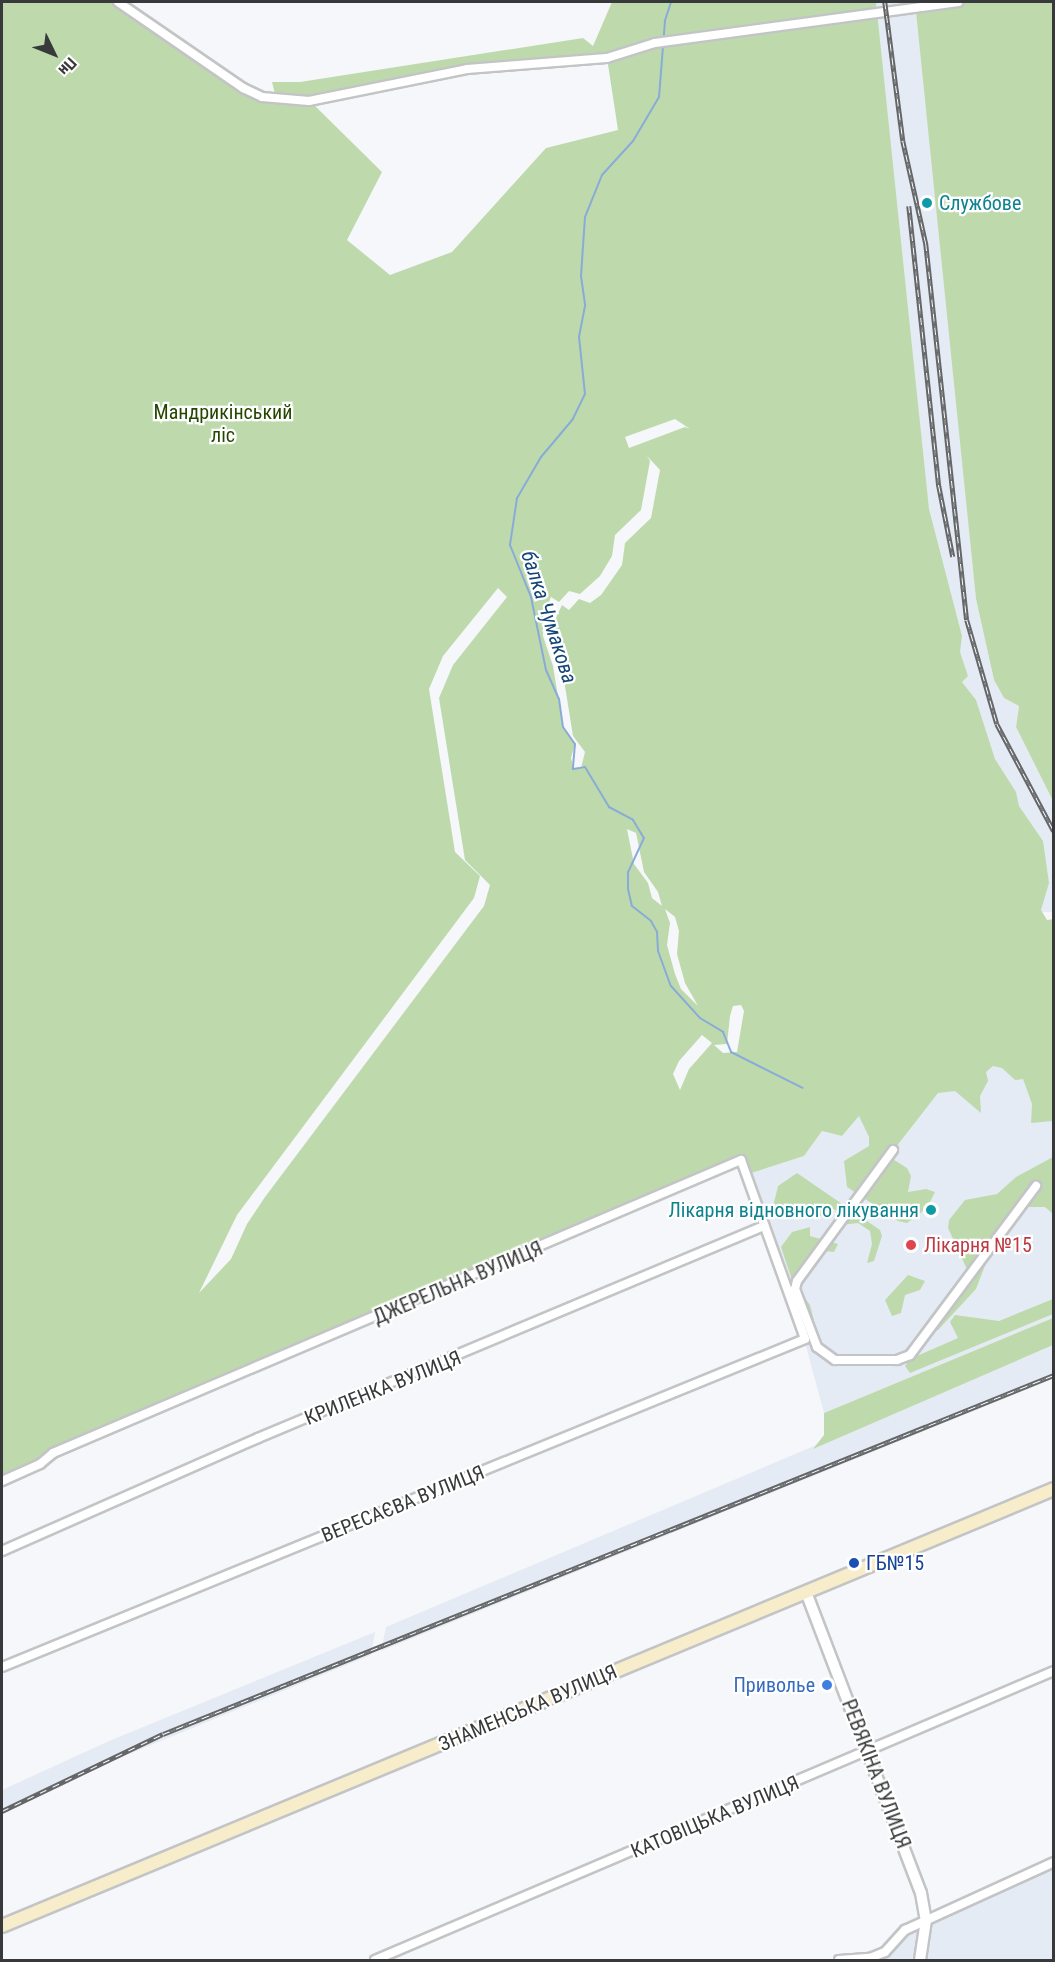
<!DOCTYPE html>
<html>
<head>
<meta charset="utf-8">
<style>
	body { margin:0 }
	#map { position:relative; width:1055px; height:1962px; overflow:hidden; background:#f6f7fa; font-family:"Roboto Condensed",sans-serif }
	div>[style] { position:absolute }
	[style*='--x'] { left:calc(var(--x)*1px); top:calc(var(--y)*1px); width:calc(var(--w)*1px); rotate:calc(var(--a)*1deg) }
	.built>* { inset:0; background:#e5ebf4 }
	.green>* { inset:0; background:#bedaad }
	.stream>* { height:2px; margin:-1px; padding:0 1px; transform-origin:1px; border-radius:1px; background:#88acd7 }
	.roads { filter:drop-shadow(2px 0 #c3c4c6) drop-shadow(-2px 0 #c3c4c6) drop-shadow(0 2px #c3c4c6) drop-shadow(0 -2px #c3c4c6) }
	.minor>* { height:8px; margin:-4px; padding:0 4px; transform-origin:4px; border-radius:4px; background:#fff }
	.tertiary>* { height:10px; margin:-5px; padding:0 5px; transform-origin:5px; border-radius:5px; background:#fff }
	.secondary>* { height:12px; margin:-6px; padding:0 6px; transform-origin:6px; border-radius:6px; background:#f8edcb }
	.rail>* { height:4.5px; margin-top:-2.25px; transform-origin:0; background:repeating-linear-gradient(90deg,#fff 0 7px,#656668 0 14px); box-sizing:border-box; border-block:2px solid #656668 }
	.dots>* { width:16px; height:16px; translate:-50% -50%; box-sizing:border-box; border:3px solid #fff; border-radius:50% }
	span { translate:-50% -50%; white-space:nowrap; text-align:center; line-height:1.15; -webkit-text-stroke:4.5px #fff; paint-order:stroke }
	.culture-label { font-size:20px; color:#0d838f }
	.left { translate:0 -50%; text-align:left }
	.right { translate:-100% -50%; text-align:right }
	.park-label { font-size:20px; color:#244700 }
	.health-label { font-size:20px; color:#be3a42 }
	.street-label { font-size:20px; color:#38393a }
	.transit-label { font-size:20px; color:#164399 }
	.shop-label { font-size:20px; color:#366cbe }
	.water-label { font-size:21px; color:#13457a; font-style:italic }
	.frame { position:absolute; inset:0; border:3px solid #38393a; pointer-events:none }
	.north { position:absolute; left:24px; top:24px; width:60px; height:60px; -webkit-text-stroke:4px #fff; paint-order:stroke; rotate:133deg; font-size:16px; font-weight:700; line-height:24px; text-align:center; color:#38393a }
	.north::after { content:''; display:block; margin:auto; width:21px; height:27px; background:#38393a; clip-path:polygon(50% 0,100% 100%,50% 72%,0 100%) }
</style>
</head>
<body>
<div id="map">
	<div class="built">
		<div style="clip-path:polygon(875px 2px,915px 2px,917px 7px,976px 599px,994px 680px,1004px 698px,1019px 706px,1016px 727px,1053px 801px,1053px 912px,1037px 912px,1017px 808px,960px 680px,919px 501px)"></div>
		<div style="clip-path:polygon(1013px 1042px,1053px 1074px,1053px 1318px,824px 1413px,804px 1339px,745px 1175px,804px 1156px,822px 1131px,842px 1136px,859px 1116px)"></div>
		<div style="clip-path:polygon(1053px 1345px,1053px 1378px,1045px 1382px,381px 1651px,386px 1627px)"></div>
		<div style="clip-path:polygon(375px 1632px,371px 1655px,117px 1759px,2px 1812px,2px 1790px,109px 1741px)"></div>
		<div style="clip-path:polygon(1053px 1862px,1053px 1960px,868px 1960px,885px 1952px,905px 1930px)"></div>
	</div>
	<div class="green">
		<div style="clip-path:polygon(evenodd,2px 2px,118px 2px,243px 88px,276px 98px,272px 82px,300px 82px,583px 38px,593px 46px,612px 2px,876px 2px,929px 509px,962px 636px,960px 652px,968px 676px,962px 682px,976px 700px,995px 759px,1016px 792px,1019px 806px,1043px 841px,1049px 883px,1041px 910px,1047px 920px,1054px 919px,1053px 1121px,1031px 1123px,1032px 1104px,1023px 1079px,1015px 1080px,1002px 1068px,993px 1066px,986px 1072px,988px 1081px,980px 1096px,981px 1113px,955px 1091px,938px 1093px,896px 1147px,891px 1158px,907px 1168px,911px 1176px,908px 1192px,926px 1189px,935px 1192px,927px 1208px,907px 1223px,898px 1221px,847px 1187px,844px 1161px,869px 1146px,869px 1137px,859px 1116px,842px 1136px,822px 1131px,804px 1156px,745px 1175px,741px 1161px,53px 1453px,2px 1481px,2px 2px,607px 58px,618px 130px,546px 148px,452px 252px,390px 275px,347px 240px,382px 172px,310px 101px,467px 69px,607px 58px,2px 2px,675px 419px,690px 429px,685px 427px,629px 448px,625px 437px,675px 419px,2px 2px,647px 456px,660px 470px,651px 518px,625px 543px,622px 565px,601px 595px,590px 603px,579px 599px,569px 610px,562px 605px,553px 624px,553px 644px,563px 674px,573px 736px,585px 752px,581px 768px,574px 768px,571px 758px,575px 744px,563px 727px,553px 666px,543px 636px,543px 616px,551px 597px,559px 602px,569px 591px,580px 594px,600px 576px,612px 556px,615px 535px,641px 510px,650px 461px,647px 456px,2px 2px,498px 588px,507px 597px,453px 665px,439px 698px,465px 860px,490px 885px,484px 906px,265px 1197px,247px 1224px,231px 1259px,199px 1293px,237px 1215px,474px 898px,480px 876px,455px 852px,429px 689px,443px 656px,498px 588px,2px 2px,627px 829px,636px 833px,644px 872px,658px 892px,662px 906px,652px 898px,648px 883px,634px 864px,627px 829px,2px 2px,665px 909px,675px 917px,679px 931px,677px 954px,685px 983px,698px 1006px,681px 989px,675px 974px,667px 945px,670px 923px,665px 909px,2px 2px,741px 1005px,744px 1011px,737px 1052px,723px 1053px,714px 1045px,727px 1044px,730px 1016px,733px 1006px,741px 1005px,2px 2px,702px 1035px,712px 1043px,689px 1069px,680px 1090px,673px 1074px,679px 1061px,702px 1035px)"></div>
		<div style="clip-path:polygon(915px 2px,1053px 2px,1053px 801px,1016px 727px,1019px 706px,1004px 698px,994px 680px,976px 599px)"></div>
		<div style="clip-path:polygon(1053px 1157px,1053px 1214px,1045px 1207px,1016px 1207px,1004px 1221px,998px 1249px,986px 1263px,976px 1289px,938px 1330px,929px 1331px,971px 1278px,948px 1228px,949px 1220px,965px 1200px,997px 1194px,1016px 1177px)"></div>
		<div style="clip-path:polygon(797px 1173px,880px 1230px,882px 1236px,874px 1261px,867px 1263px,872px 1244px,870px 1231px,858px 1223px,841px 1225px,839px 1213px,834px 1209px,817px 1218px,798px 1209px,772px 1211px,778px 1186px)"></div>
		<div style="clip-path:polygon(810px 1227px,810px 1236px,838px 1244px,834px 1252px,817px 1250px,800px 1269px,799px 1290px,810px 1305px,819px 1340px,795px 1289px,781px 1247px,792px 1232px)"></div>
		<div style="clip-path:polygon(908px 1275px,925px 1281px,920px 1290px,905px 1295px,901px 1313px,892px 1316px,885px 1300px)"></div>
		<div style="clip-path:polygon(1053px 1299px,1053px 1314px,910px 1373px,905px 1366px,910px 1359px,958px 1338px,950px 1322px,955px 1315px,999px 1321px)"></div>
		<div style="clip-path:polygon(1053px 1318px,1053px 1345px,813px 1449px,824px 1435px,824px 1413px)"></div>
	</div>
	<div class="stream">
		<div style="--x:671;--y:2;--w:20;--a:108"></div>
		<div style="--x:665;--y:21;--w:76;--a:94.5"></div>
		<div style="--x:659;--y:97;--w:51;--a:120.6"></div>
		<div style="--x:633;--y:141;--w:46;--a:132.4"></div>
		<div style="--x:602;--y:175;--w:45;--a:112"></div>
		<div style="--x:585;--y:217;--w:59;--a:93.9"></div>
		<div style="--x:581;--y:276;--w:30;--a:82"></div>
		<div style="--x:585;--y:306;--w:32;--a:101"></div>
		<div style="--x:579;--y:337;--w:57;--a:84"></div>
		<div style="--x:585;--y:394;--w:28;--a:116"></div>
		<div style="--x:573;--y:419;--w:50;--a:130.1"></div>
		<div style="--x:541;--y:457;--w:48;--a:120.3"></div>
		<div style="--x:517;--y:498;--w:48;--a:98.5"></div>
		<div style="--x:510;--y:545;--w:56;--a:68"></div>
		<div style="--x:531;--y:597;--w:75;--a:78.4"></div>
		<div style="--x:546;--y:670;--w:32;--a:66"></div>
		<div style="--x:559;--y:699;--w:28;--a:82"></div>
		<div style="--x:563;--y:727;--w:21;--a:55"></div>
		<div style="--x:575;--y:744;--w:25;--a:95"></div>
		<div style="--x:573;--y:769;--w:12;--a:-9"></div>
		<div style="--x:585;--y:767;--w:47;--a:59"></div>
		<div style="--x:609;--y:807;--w:27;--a:28"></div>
		<div style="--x:633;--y:820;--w:21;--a:59"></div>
		<div style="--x:644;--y:838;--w:38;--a:115"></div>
		<div style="--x:628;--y:872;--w:17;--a:90"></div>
		<div style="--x:628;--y:889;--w:17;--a:77"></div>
		<div style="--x:632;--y:906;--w:24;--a:38"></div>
		<div style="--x:651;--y:921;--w:13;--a:61"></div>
		<div style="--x:657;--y:932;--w:19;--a:87"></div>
		<div style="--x:658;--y:951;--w:37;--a:70"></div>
		<div style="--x:671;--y:986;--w:43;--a:47.8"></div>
		<div style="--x:700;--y:1018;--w:27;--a:31"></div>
		<div style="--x:723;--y:1032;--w:22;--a:68"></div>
		<div style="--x:731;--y:1052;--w:80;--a:26.6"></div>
	</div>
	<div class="roads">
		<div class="minor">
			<div style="--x:118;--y:2;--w:152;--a:34.5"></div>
			<div style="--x:243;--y:88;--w:21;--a:25"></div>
			<div style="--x:262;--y:97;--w:47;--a:4.9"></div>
			<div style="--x:309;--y:101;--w:161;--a:-11.4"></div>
			<div style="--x:467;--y:69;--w:140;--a:-4.5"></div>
			<div style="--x:607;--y:58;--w:50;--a:-17.4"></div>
			<div style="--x:655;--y:43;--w:306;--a:-7.7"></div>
			<div style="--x:893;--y:1150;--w:162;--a:126.2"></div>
			<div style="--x:797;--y:1281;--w:8;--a:104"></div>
			<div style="--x:795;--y:1289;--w:62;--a:69.2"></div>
			<div style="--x:817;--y:1347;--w:22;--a:36"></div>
			<div style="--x:835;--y:1360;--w:62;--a:0"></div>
			<div style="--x:897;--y:1360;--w:14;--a:-21"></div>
			<div style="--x:910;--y:1355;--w:211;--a:-53.3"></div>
			<div style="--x:2;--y:1481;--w:42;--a:-24.1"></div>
			<div style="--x:40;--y:1464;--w:17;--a:-40"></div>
			<div style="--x:53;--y:1453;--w:748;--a:-23.07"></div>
			<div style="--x:741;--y:1160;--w:190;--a:70.3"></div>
			<div style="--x:805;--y:1339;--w:867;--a:157.78"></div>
			<div style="--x:2;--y:1551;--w:280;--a:-23.8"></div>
			<div style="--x:258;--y:1438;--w:549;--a:-22.73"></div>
			<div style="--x:375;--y:1960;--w:738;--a:-23.06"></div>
			<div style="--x:839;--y:1960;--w:31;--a:-4"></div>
			<div style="--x:870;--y:1958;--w:16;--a:-22"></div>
			<div style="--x:885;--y:1952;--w:30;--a:-48"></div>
			<div style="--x:905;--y:1930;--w:164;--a:-24.5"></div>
		</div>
		<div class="tertiary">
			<div style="--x:806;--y:1592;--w:322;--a:69.1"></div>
			<div style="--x:921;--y:1893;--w:27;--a:80"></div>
			<div style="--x:926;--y:1920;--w:40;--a:98.5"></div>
		</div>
		<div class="secondary">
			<div style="--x:2;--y:1926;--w:1139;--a:-22.56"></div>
		</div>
	</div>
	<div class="rail">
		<div style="--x:885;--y:2;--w:140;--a:82.6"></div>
		<div style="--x:903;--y:141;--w:106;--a:77.4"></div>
		<div style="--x:926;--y:244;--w:378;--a:83.8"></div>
		<div style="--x:967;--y:620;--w:108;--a:73.9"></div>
		<div style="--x:997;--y:724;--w:121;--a:62"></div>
		<div style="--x:909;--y:206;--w:282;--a:83.9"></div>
		<div style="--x:939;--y:486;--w:72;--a:78.8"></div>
		<div style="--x:2;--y:1811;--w:178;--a:-25.6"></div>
		<div style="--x:163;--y:1734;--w:961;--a:-21.95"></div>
	</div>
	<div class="dots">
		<div style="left:927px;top:203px;background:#0f9aa8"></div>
		<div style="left:931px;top:1210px;background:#0f9aa8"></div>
		<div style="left:911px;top:1245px;background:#e0444e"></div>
		<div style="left:854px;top:1563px;background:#1a4fb4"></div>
		<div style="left:827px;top:1685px;background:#3f7fe0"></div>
	</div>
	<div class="culture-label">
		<span class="left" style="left:939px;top:203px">Службове</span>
		<span class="right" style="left:919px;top:1210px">Лікарня відновного лікування</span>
	</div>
	<div class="park-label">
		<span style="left:223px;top:424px">Мандрикінський<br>ліс</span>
	</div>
	<div class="health-label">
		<span class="left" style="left:924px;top:1245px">Лікарня №15</span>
	</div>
	<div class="street-label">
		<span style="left:458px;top:1283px;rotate:-23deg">ДЖЕРЕЛЬНА ВУЛИЦЯ</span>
		<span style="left:383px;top:1388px;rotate:-22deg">КРИЛЕНКА ВУЛИЦЯ</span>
		<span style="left:403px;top:1504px;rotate:-22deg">ВЕРЕСАЄВА ВУЛИЦЯ</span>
		<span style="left:528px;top:1708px;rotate:-23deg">ЗНАМЕНСЬКА ВУЛИЦЯ</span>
		<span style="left:876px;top:1774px;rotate:69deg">РЕВЯКІНА ВУЛИЦЯ</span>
		<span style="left:715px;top:1817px;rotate:-23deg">КАТОВІЦЬКА ВУЛИЦЯ</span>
	</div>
	<div class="transit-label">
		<span class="left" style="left:866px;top:1563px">ГБ№15</span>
	</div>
	<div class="shop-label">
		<span class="right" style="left:815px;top:1685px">Приволье</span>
	</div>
	<div class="water-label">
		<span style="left:549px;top:617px;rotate:72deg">балка Чумакова</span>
	</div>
	<div class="frame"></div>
	<div class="north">Пн</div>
</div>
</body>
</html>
